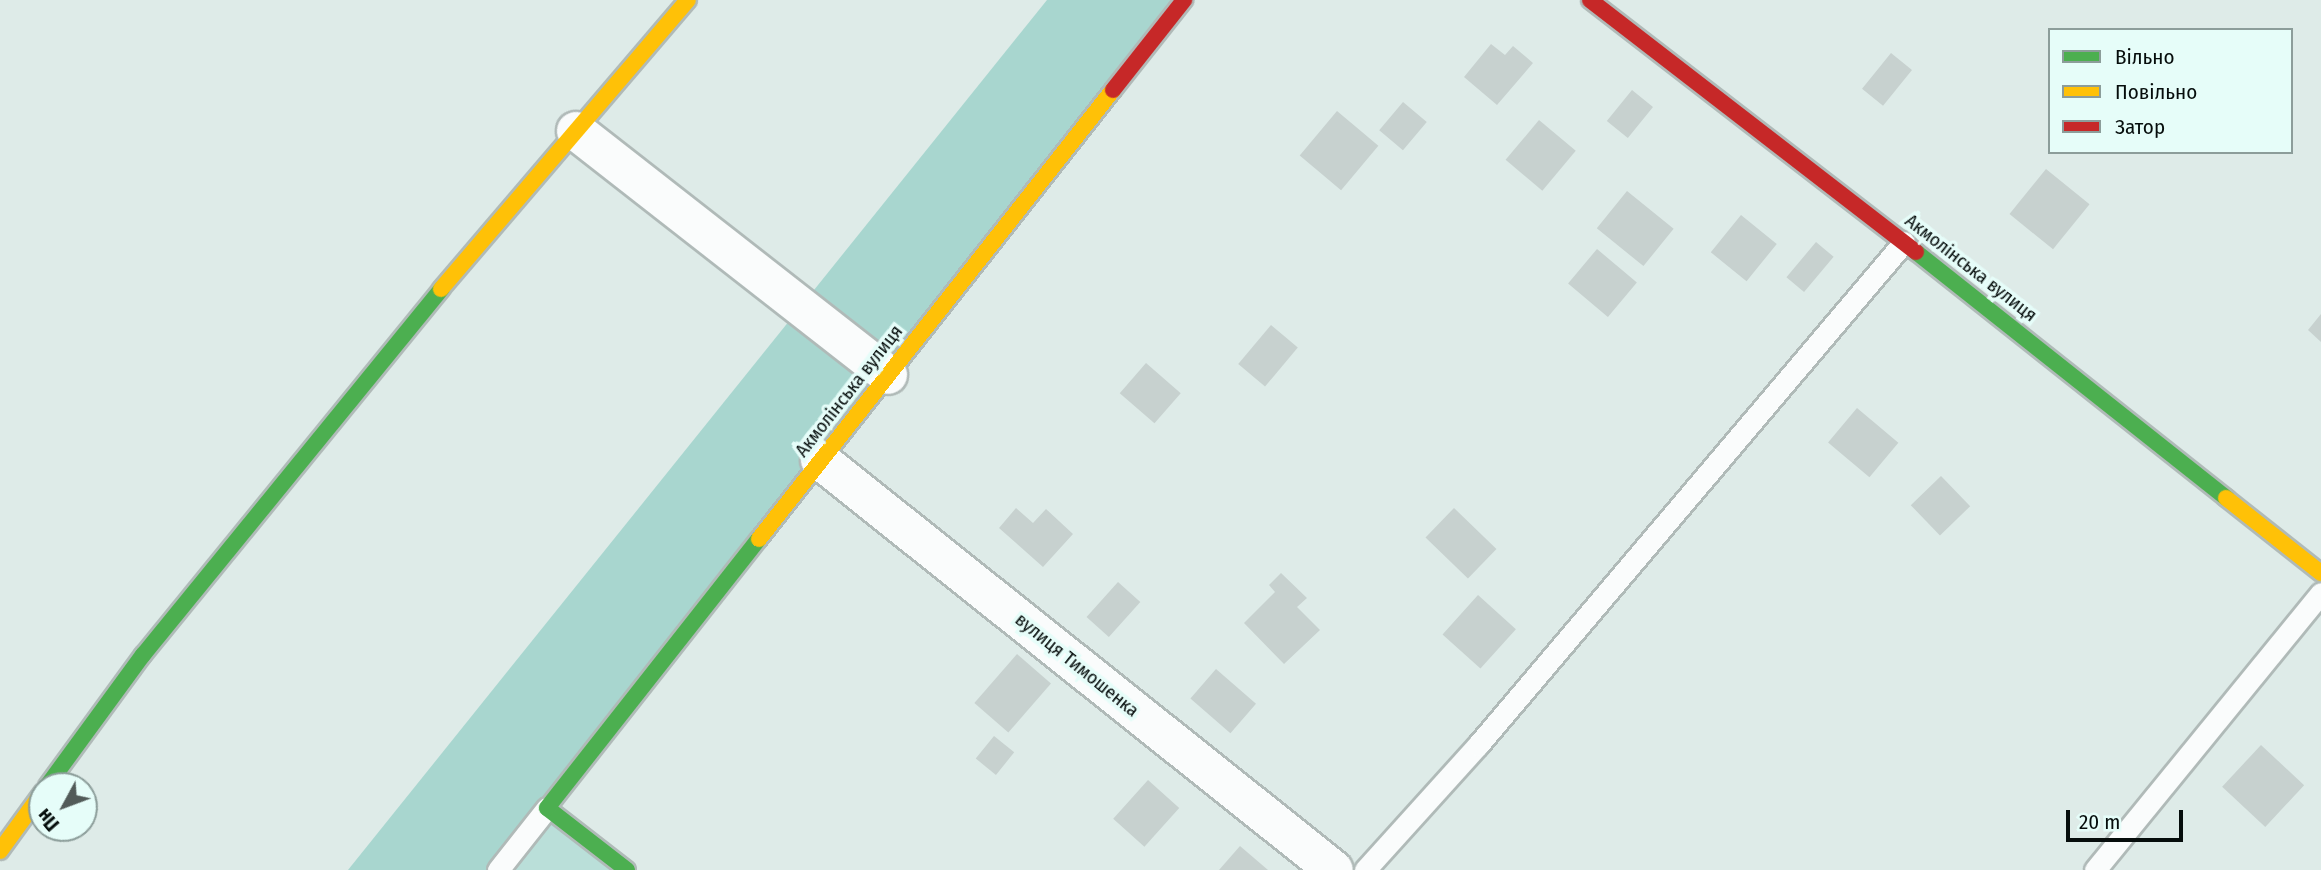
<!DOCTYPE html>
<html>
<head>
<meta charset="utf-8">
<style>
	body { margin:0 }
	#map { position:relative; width:2321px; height:870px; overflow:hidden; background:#deebe8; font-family:"Fira Sans Condensed",sans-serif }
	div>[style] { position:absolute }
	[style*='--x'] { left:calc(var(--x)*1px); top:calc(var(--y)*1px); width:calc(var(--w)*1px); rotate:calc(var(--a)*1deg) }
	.green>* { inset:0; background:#badfd9 }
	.forest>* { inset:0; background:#a8d6cf }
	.building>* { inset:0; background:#c7d1cf; transform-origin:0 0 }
	.roads { filter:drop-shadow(2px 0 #b0bab8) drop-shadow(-2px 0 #b0bab8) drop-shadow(0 2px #b0bab8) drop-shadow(0 -2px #b0bab8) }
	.lane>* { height:21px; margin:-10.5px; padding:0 10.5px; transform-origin:10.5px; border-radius:10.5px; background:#fafcfc }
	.street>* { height:38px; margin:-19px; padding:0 19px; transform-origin:19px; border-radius:19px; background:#fafcfc }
	.fast>* { height:16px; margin:-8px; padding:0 8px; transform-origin:8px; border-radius:8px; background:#4caf50 }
	.slow>* { height:16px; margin:-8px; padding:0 8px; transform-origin:8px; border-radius:8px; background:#ffc107 }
	.jam>* { height:16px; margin:-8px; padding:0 8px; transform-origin:8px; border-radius:8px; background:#c62828 }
	span { translate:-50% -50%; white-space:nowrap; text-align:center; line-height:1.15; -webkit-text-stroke:7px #e6fdf9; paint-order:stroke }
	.street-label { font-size:19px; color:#060d0c }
	.legend { position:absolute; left:2048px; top:28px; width:245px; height:126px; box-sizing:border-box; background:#e6fdf9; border:2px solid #8c9d9a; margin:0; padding:9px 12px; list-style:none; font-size:21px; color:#060d0c }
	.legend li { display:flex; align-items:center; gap:14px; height:35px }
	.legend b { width:35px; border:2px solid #8c9d9a }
	.north { position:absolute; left:28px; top:772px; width:70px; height:70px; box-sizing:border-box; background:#e6fdf9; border:2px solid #8c9d9a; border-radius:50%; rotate:229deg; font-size:19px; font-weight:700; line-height:28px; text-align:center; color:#060d0c }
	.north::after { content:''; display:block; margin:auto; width:24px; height:32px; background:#525b59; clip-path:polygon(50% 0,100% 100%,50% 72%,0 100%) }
	.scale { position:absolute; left:2066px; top:810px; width:117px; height:32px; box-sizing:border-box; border:4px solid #060d0c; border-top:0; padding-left:9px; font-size:21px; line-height:24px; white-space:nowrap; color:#060d0c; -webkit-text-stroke:5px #e6fdf9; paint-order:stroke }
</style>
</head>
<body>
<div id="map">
	<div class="green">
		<div style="clip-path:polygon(547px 808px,627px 870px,498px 870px)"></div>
	</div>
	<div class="forest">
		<div style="clip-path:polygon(1047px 0,1184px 0,498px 870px,348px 870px)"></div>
	</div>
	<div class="building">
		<div style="clip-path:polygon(1491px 44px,1505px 55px,1513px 46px,1533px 63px,1497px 105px,1464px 77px)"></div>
		<div style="left:1891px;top:53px;width:27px;height:46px;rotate:39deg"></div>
		<div style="left:1632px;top:90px;width:27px;height:40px;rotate:39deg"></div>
		<div style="left:1403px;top:102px;width:31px;height:37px;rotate:40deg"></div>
		<div style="left:1337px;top:111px;width:54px;height:58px;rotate:40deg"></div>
		<div style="left:1539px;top:120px;width:48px;height:52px;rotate:40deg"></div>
		<div style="left:2046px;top:169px;width:56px;height:58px;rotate:39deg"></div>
		<div style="left:1627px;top:191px;width:60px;height:48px;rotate:39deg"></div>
		<div style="left:1741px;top:215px;width:46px;height:48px;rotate:39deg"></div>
		<div style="left:1816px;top:242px;width:23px;height:46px;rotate:40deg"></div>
		<div style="left:1597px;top:249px;width:52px;height:45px;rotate:40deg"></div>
		<div style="clip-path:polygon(2321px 314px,2321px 342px,2308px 330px)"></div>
		<div style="left:1271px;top:325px;width:35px;height:51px;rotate:40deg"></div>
		<div style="left:1146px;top:363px;width:46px;height:40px;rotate:41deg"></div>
		<div style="left:1857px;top:408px;width:54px;height:45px;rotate:40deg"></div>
		<div style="left:1941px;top:476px;width:42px;height:42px;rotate:46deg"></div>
		<div style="clip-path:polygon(1016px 508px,1033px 523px,1046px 509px,1073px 534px,1043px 567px,999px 528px)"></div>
		<div style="left:1454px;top:508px;width:59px;height:41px;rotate:44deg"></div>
		<div style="clip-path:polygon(1281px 573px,1307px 598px,1297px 607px,1320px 630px,1284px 664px,1244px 623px,1275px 592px,1269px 585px)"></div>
		<div style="left:1118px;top:582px;width:30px;height:47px;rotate:42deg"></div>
		<div style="left:1478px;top:595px;width:51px;height:53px;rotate:42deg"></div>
		<div style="left:1017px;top:654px;width:45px;height:65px;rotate:41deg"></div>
		<div style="left:1216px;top:669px;width:53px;height:39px;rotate:41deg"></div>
		<div style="left:994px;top:736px;width:26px;height:29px;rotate:39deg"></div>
		<div style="left:2261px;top:745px;width:59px;height:57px;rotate:43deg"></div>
		<div style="left:1148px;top:780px;width:42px;height:52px;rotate:42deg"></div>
		<div style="clip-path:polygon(1240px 846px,1268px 870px,1219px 870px)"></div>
	</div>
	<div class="roads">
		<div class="lane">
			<div style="--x:498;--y:870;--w:79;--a:-51.7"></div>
			<div style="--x:1365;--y:870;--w:169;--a:-47.9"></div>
			<div style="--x:1478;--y:745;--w:659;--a:-49.74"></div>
			<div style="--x:2095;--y:870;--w:357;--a:-50.8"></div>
		</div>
		<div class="street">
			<div style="--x:576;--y:131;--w:396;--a:38"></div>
			<div style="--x:820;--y:460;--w:657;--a:38.58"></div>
		</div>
		<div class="fast">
			<div style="--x:1916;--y:252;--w:396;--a:38.4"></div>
			<div style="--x:47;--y:786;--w:162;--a:-53.8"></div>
			<div style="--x:143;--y:655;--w:472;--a:-50.8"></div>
			<div style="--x:627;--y:870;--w:101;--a:-142.2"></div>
			<div style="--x:547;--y:808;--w:342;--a:-51.8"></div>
		</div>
		<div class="slow">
			<div style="--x:441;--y:289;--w:380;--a:-49.5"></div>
			<div style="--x:2226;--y:498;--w:121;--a:38.3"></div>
			<div style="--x:759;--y:539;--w:572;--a:-51.75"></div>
			<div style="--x:0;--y:851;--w:72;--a:-54.1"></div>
		</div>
		<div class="jam">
			<div style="--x:1590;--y:0;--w:412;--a:37.7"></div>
			<div style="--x:1113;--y:90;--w:115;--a:-51.7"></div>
		</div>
	</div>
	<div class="street-label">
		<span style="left:1971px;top:268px;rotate:38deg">Акмолінська вулиця</span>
		<span style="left:849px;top:391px;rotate:-52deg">Акмолінська вулиця</span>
		<span style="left:1077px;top:665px;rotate:39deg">вулиця Тимошенка</span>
	</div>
	<ul class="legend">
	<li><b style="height:9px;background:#4caf50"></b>Вільно</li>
	<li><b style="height:9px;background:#ffc107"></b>Повільно</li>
	<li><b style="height:9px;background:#c62828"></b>Затор</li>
	</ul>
	<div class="north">Пн</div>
	<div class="scale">20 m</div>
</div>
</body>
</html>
